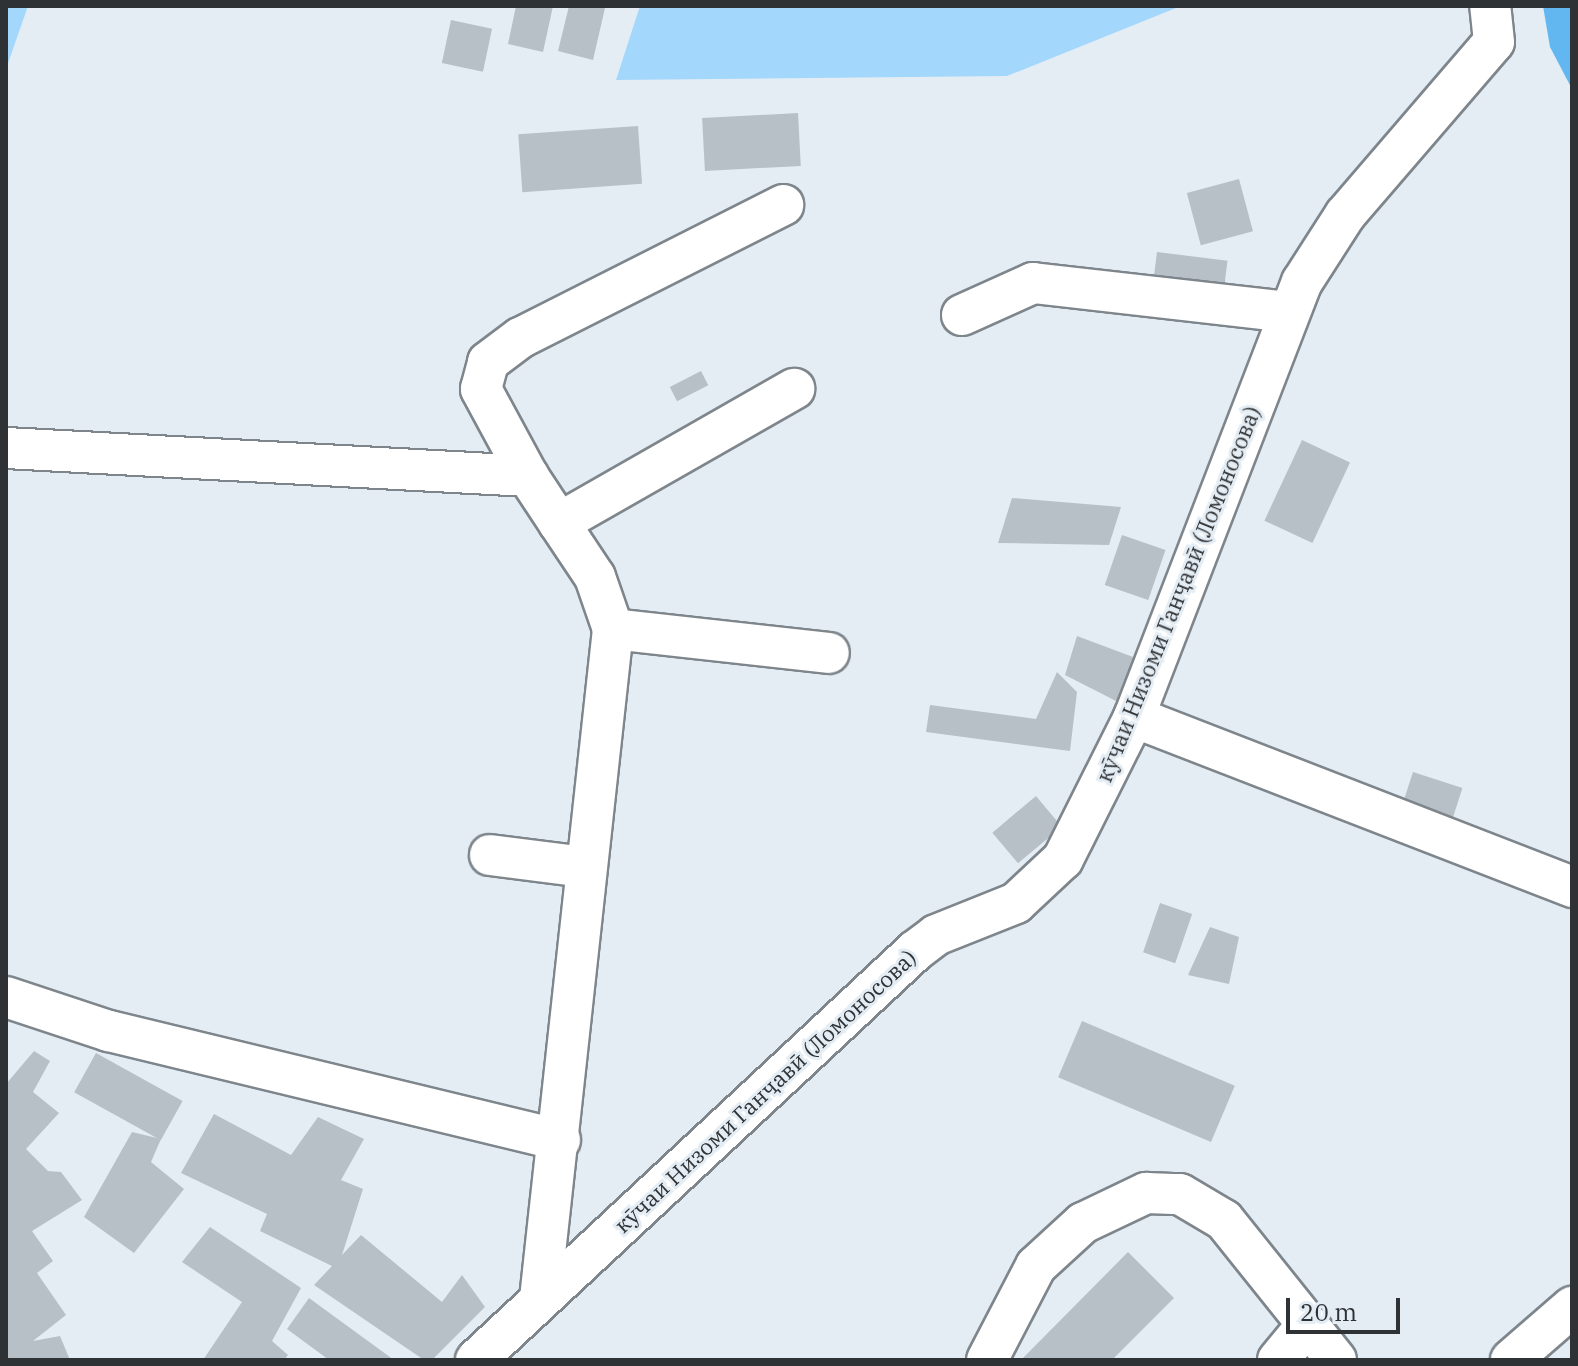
<!DOCTYPE html>
<html>
<head>
<meta charset="utf-8">
<style>
	body { margin:0 }
	#map { position:relative; width:1578px; height:1366px; overflow:hidden; background:#e4edf4; font-family:"IBM Plex Serif",serif }
	div>[style] { position:absolute }
	[style*='--x'] { left:calc(var(--x)*1px); top:calc(var(--y)*1px); width:calc(var(--w)*1px); rotate:calc(var(--a)*1deg) }
	.green>* { inset:0; background:#a3d7fc }
	.water>* { inset:0; background:#62b7f0 }
	.building>* { inset:0; background:#b7c0c7; transform-origin:0 0 }
	.roads { filter:drop-shadow(2px 0 #7e868c) drop-shadow(-2px 0 #7e868c) drop-shadow(0 2px #7e868c) drop-shadow(0 -2px #7e868c) }
	.minor>* { height:40px; margin:-20px; padding:0 20px; transform-origin:20px; border-radius:20px; background:#fff }
	span { translate:-50% -50%; white-space:nowrap; text-align:center; line-height:1.15; -webkit-text-stroke:6px #e4edf4; paint-order:stroke }
	.street-label { font-size:22px; color:#2f3235 }
	.frame { position:absolute; inset:0; border:8px solid #2f3235; pointer-events:none }
	.scale { position:absolute; left:1286px; top:1298px; width:114px; height:36px; box-sizing:border-box; border:4px solid #2f3235; border-top:0; padding-left:10px; font-size:24px; line-height:28px; white-space:nowrap; color:#2f3235; -webkit-text-stroke:6px #e4edf4; paint-order:stroke }
</style>
</head>
<body>
<div id="map">
	<div class="green">
		<div style="clip-path:polygon(6px 6px,28px 6px,6px 69px)"></div>
		<div style="clip-path:polygon(640px 6px,1181px 6px,1007px 76px,616px 80px)"></div>
	</div>
	<div class="water">
		<div style="clip-path:polygon(1543px 6px,1572px 6px,1572px 89px,1550px 47px)"></div>
	</div>
	<div class="building">
		<div style="clip-path:polygon(516px 6px,553px 6px,543px 52px,508px 44px)"></div>
		<div style="clip-path:polygon(569px 6px,605px 8px,593px 60px,558px 51px)"></div>
		<div style="left:451px;top:20px;width:42px;height:44px;rotate:12deg"></div>
		<div style="left:798px;top:113px;width:53px;height:96px;rotate:87deg"></div>
		<div style="left:638px;top:126px;width:58px;height:120px;rotate:86deg"></div>
		<div style="left:1239px;top:179px;width:54px;height:54px;rotate:75deg"></div>
		<div style="left:1157px;top:252px;width:71px;height:26px;rotate:7deg"></div>
		<div style="left:701px;top:371px;width:16px;height:35px;rotate:63deg"></div>
		<div style="left:1302px;top:440px;width:53px;height:89px;rotate:25deg"></div>
		<div style="clip-path:polygon(1012px 498px,1121px 507px,1109px 545px,998px 543px)"></div>
		<div style="left:1122px;top:535px;width:46px;height:53px;rotate:19deg"></div>
		<div style="clip-path:polygon(1077px 636px,1133px 657px,1118px 702px,1065px 675px)"></div>
		<div style="clip-path:polygon(1057px 672px,1077px 692px,1070px 751px,926px 732px,930px 705px,1036px 719px)"></div>
		<div style="left:1413px;top:772px;width:52px;height:39px;rotate:18deg"></div>
		<div style="left:1036px;top:796px;width:40px;height:57px;rotate:50deg"></div>
		<div style="left:1160px;top:903px;width:34px;height:52px;rotate:19deg"></div>
		<div style="clip-path:polygon(1210px 927px,1239px 937px,1229px 984px,1188px 975px)"></div>
		<div style="left:1082px;top:1021px;width:166px;height:61px;rotate:23deg"></div>
		<div style="clip-path:polygon(34px 1051px,50px 1061px,33px 1092px,59px 1113px,26px 1149px,48px 1171px,61px 1172px,82px 1200px,32px 1231px,53px 1261px,37px 1273px,66px 1315px,33px 1341px,60px 1336px,70px 1360px,6px 1360px,6px 1084px)"></div>
		<div style="left:96px;top:1053px;width:99px;height:45px;rotate:29deg"></div>
		<div style="clip-path:polygon(214px 1114px,291px 1155px,318px 1117px,364px 1139px,341px 1180px,363px 1189px,342px 1255px,361px 1235px,442px 1302px,462px 1275px,485px 1307px,432px 1360px,424px 1360px,314px 1285px,332px 1266px,260px 1231px,267px 1214px,181px 1173px)"></div>
		<div style="clip-path:polygon(132px 1132px,161px 1139px,151px 1162px,184px 1189px,134px 1253px,84px 1217px)"></div>
		<div style="clip-path:polygon(210px 1227px,301px 1288px,272px 1341px,288px 1355px,284px 1360px,203px 1360px,242px 1302px,182px 1262px)"></div>
		<div style="clip-path:polygon(1128px 1252px,1174px 1298px,1112px 1360px,1021px 1360px)"></div>
		<div style="clip-path:polygon(309px 1298px,394px 1360px,329px 1360px,287px 1329px)"></div>
	</div>
	<div class="roads">
		<div class="minor">
			<div style="--x:962;--y:315;--w:78;--a:-24.3"></div>
			<div style="--x:1033;--y:283;--w:258;--a:6.5"></div>
			<div style="--x:6;--y:448;--w:523;--a:3.07"></div>
			<div style="--x:528;--y:476;--w:56;--a:56.6"></div>
			<div style="--x:559;--y:523;--w:271;--a:-29.7"></div>
			<div style="--x:528;--y:476;--w:99;--a:-118.4"></div>
			<div style="--x:481;--y:389;--w:28;--a:-75"></div>
			<div style="--x:488;--y:362;--w:40;--a:-37"></div>
			<div style="--x:520;--y:338;--w:295;--a:-26.8"></div>
			<div style="--x:613;--y:629;--w:217;--a:6.3"></div>
			<div style="--x:1134;--y:717;--w:470;--a:21.2"></div>
			<div style="--x:490;--y:855;--w:96;--a:7.2"></div>
			<div style="--x:6;--y:997;--w:108;--a:18.3"></div>
			<div style="--x:109;--y:1031;--w:464;--a:13.6"></div>
			<div style="--x:540;--y:1299;--w:674;--a:-83.78"></div>
			<div style="--x:613;--y:629;--w:55;--a:-109.1"></div>
			<div style="--x:595;--y:577;--w:65;--a:-123.7"></div>
			<div style="--x:476;--y:1360;--w:600;--a:-42.97"></div>
			<div style="--x:915;--y:951;--w:26;--a:-37"></div>
			<div style="--x:936;--y:935;--w:86;--a:-21.8"></div>
			<div style="--x:1016;--y:903;--w:64;--a:-43.1"></div>
			<div style="--x:1063;--y:859;--w:159;--a:-63.4"></div>
			<div style="--x:1134;--y:717;--w:466;--a:-68.9"></div>
			<div style="--x:1302;--y:282;--w:80;--a:-57.3"></div>
			<div style="--x:1345;--y:215;--w:228;--a:-49.3"></div>
			<div style="--x:1494;--y:42;--w:36;--a:-96"></div>
			<div style="--x:987;--y:1360;--w:106;--a:-62.5"></div>
			<div style="--x:1036;--y:1266;--w:64;--a:-42.5"></div>
			<div style="--x:1083;--y:1223;--w:70;--a:-25.5"></div>
			<div style="--x:1146;--y:1193;--w:34;--a:2"></div>
			<div style="--x:1180;--y:1194;--w:51;--a:30.6"></div>
			<div style="--x:1224;--y:1220;--w:179;--a:51.3"></div>
			<div style="--x:1278;--y:1360;--w:45;--a:-50.4"></div>
			<div style="--x:1511;--y:1360;--w:81;--a:-41"></div>
		</div>
	</div>
	<div class="street-label">
		<span style="left:1178px;top:594px;rotate:-68deg">кӯчаи Низоми Ганҷавӣ (Ломоносова)</span>
		<span style="left:765px;top:1091px;rotate:-43deg">кӯчаи Низоми Ганҷавӣ (Ломоносова)</span>
	</div>
	<div class="frame"></div>
	<div class="scale">20 m</div>
</div>
</body>
</html>
